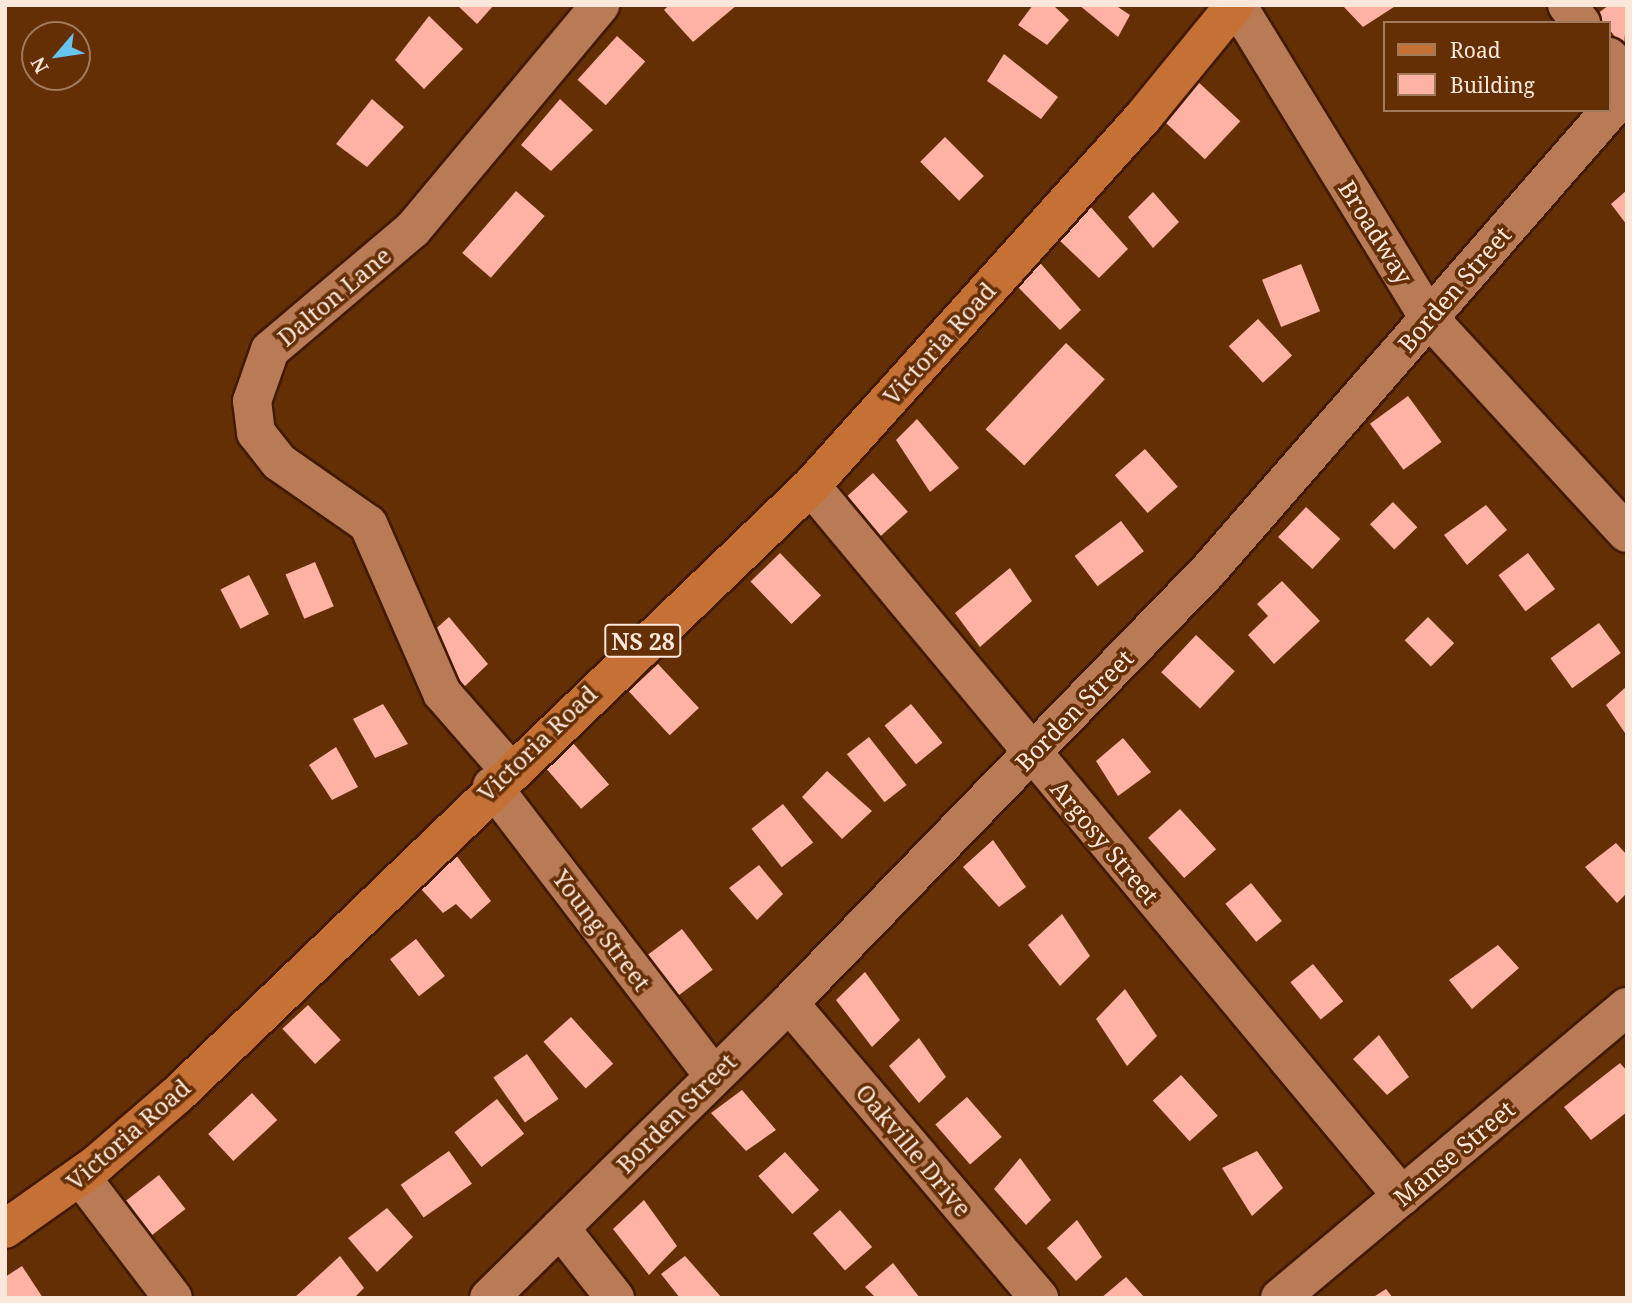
<!DOCTYPE html>
<html>
<head>
<meta charset="utf-8">
<style>
	body { margin:0 }
	#map { position:relative; width:1632px; height:1303px; overflow:hidden; background:#652f05; font-family:"Noto Serif",serif }
	div>[style] { position:absolute }
	[style*='--x'] { left:calc(var(--x)*1px); top:calc(var(--y)*1px); width:calc(var(--w)*1px); rotate:calc(var(--a)*1deg) }
	.building>* { inset:0; background:#fdb2a3; transform-origin:0 0 }
	.roads { filter:drop-shadow(2px 0 #421a00) drop-shadow(-2px 0 #421a00) drop-shadow(0 2px #421a00) drop-shadow(0 -2px #421a00) }
	.minor>* { height:38px; margin:-19px; padding:0 19px; transform-origin:19px; border-radius:19px; background:#b87b56 }
	.major>* { height:38px; margin:-19px; padding:0 19px; transform-origin:19px; border-radius:19px; background:#c57136 }
	span { translate:-50% -50%; white-space:nowrap; text-align:center; line-height:1.15; -webkit-text-stroke:7px #652f05; paint-order:stroke }
	.shield-label span { padding:2px 5px; background:#652f05; border:2px solid; border-radius:5px; -webkit-text-stroke-width:0 }
	.shield-label { font-size:23px; color:#fce7db; font-weight:700 }
	.street-label { font-size:24px; color:#fce7db }
	.frame { position:absolute; inset:0; border:7px solid #fce7db; pointer-events:none }
	.legend { position:absolute; left:1383px; top:21px; width:228px; height:91px; box-sizing:border-box; background:#652f05; border:2px solid #a1795b; margin:0; padding:9px 12px; list-style:none; font-size:21px; color:#fce7db }
	.legend li { display:flex; align-items:center; gap:14px; height:35px }
	.legend b { width:35px; border:2px solid #a1795b }
	.north { position:absolute; left:21px; top:21px; width:70px; height:70px; box-sizing:border-box; background:#652f05; border:2px solid #a1795b; border-radius:50%; rotate:241deg; font-size:19px; font-weight:700; line-height:28px; text-align:center; color:#fce7db }
	.north::after { content:''; display:block; margin:auto; width:24px; height:32px; background:#68c4f0; clip-path:polygon(50% 0,100% 100%,50% 72%,0 100%) }
</style>
</head>
<body>
<div id="map">
	<div class="building">
		<div style="clip-path:polygon(457px 5px,494px 5px,477px 24px)"></div>
		<div style="clip-path:polygon(669px 5px,737px 5px,693px 42px,664px 10px)"></div>
		<div style="clip-path:polygon(1033px 5px,1053px 5px,1069px 20px,1047px 45px,1018px 25px)"></div>
		<div style="clip-path:polygon(1079px 5px,1115px 5px,1130px 15px,1118px 37px)"></div>
		<div style="clip-path:polygon(1342px 5px,1397px 5px,1363px 27px)"></div>
		<div style="clip-path:polygon(1609px 5px,1627px 5px,1624px 48px,1597px 14px)"></div>
		<div style="clip-path:polygon(429px 16px,463px 49px,424px 89px,395px 60px)"></div>
		<div style="left:617px;top:36px;width:38px;height:59px;rotate:42deg"></div>
		<div style="clip-path:polygon(1004px 54px,1058px 97px,1041px 119px,987px 81px)"></div>
		<div style="left:1195px;top:79px;width:62px;height:52px;rotate:43deg"></div>
		<div style="clip-path:polygon(372px 99px,404px 127px,367px 167px,336px 144px)"></div>
		<div style="clip-path:polygon(560px 99px,593px 130px,551px 171px,521px 145px)"></div>
		<div style="left:945px;top:137px;width:55px;height:35px;rotate:45deg"></div>
		<div style="clip-path:polygon(1627px 190px,1627px 225px,1611px 204px)"></div>
		<div style="left:516px;top:191px;width:38px;height:82px;rotate:41deg"></div>
		<div style="clip-path:polygon(1153px 192px,1179px 222px,1153px 248px,1128px 217px)"></div>
		<div style="clip-path:polygon(1088px 204px,1128px 249px,1099px 278px,1057px 238px)"></div>
		<div style="clip-path:polygon(1035px 257px,1081px 310px,1060px 330px,1012px 281px)"></div>
		<div style="left:1301px;top:264px;width:51px;height:42px;rotate:68deg"></div>
		<div style="left:1258px;top:319px;width:50px;height:40px;rotate:47deg"></div>
		<div style="left:1066px;top:343px;width:53px;height:118px;rotate:43deg"></div>
		<div style="left:1408px;top:396px;width:57px;height:47px;rotate:54deg"></div>
		<div style="clip-path:polygon(917px 419px,959px 468px,930px 492px,896px 440px)"></div>
		<div style="left:1145px;top:449px;width:50px;height:40px;rotate:49deg"></div>
		<div style="left:873px;top:473px;width:52px;height:39px;rotate:48deg"></div>
		<div style="left:1393px;top:502px;width:35px;height:32px;rotate:46deg"></div>
		<div style="clip-path:polygon(1486px 505px,1507px 530px,1467px 565px,1444px 535px)"></div>
		<div style="left:1306px;top:507px;width:47px;height:41px;rotate:43deg"></div>
		<div style="left:1121px;top:521px;width:38px;height:58px;rotate:53deg"></div>
		<div style="left:780px;top:553px;width:59px;height:41px;rotate:46deg"></div>
		<div style="left:1528px;top:553px;width:45px;height:37px;rotate:53deg"></div>
		<div style="left:315px;top:562px;width:48px;height:32px;rotate:67deg"></div>
		<div style="clip-path:polygon(1010px 568px,1032px 601px,980px 647px,955px 613px)"></div>
		<div style="left:249px;top:575px;width:44px;height:32px;rotate:63deg"></div>
		<div style="clip-path:polygon(1282px 581px,1320px 621px,1274px 664px,1248px 635px,1268px 616px,1257px 604px)"></div>
		<div style="clip-path:polygon(449px 617px,488px 664px,463px 688px,430px 634px)"></div>
		<div style="left:1428px;top:617px;width:37px;height:33px;rotate:45deg"></div>
		<div style="left:1599px;top:623px;width:37px;height:60px;rotate:54deg"></div>
		<div style="left:1196px;top:635px;width:53px;height:51px;rotate:43deg"></div>
		<div style="left:658px;top:664px;width:60px;height:40px;rotate:47deg"></div>
		<div style="clip-path:polygon(1627px 686px,1627px 736px,1606px 705px)"></div>
		<div style="clip-path:polygon(383px 704px,408px 744px,375px 758px,353px 719px)"></div>
		<div style="left:911px;top:704px;width:50px;height:34px;rotate:51deg"></div>
		<div style="left:869px;top:737px;width:61px;height:28px;rotate:52deg"></div>
		<div style="clip-path:polygon(1123px 738px,1151px 772px,1118px 796px,1096px 761px)"></div>
		<div style="left:573px;top:743px;width:55px;height:37px;rotate:49deg"></div>
		<div style="clip-path:polygon(336px 747px,358px 787px,332px 800px,309px 765px)"></div>
		<div style="clip-path:polygon(827px 771px,872px 811px,842px 839px,802px 797px)"></div>
		<div style="left:783px;top:804px;width:49px;height:40px;rotate:52deg"></div>
		<div style="left:1180px;top:809px;width:54px;height:43px;rotate:48deg"></div>
		<div style="clip-path:polygon(993px 840px,1026px 887px,999px 907px,963px 867px)"></div>
		<div style="clip-path:polygon(1616px 843px,1627px 855px,1627px 893px,1617px 903px,1585px 867px)"></div>
		<div style="clip-path:polygon(449px 846px,491px 901px,471px 919px,456px 904px,443px 913px,411px 878px)"></div>
		<div style="clip-path:polygon(759px 865px,783px 894px,757px 920px,729px 888px)"></div>
		<div style="left:1251px;top:883px;width:49px;height:33px;rotate:51deg"></div>
		<div style="clip-path:polygon(1062px 914px,1090px 956px,1060px 986px,1028px 945px)"></div>
		<div style="left:682px;top:929px;width:51px;height:44px;rotate:53deg"></div>
		<div style="left:416px;top:939px;width:47px;height:33px;rotate:52deg"></div>
		<div style="clip-path:polygon(1498px 945px,1519px 968px,1472px 1009px,1449px 980px)"></div>
		<div style="left:1313px;top:964px;width:48px;height:29px;rotate:51deg"></div>
		<div style="clip-path:polygon(865px 972px,900px 1020px,872px 1047px,836px 1000px)"></div>
		<div style="clip-path:polygon(1125px 989px,1157px 1036px,1127px 1066px,1096px 1019px)"></div>
		<div style="left:308px;top:1005px;width:48px;height:35px;rotate:47deg"></div>
		<div style="left:571px;top:1017px;width:63px;height:37px;rotate:48deg"></div>
		<div style="clip-path:polygon(1379px 1035px,1409px 1077px,1387px 1095px,1353px 1059px)"></div>
		<div style="clip-path:polygon(919px 1038px,946px 1077px,919px 1103px,889px 1066px)"></div>
		<div style="left:527px;top:1054px;width:55px;height:41px;rotate:55deg"></div>
		<div style="clip-path:polygon(1620px 1063px,1627px 1071px,1627px 1112px,1591px 1140px,1564px 1107px)"></div>
		<div style="left:1181px;top:1075px;width:55px;height:38px;rotate:48deg"></div>
		<div style="clip-path:polygon(742px 1090px,776px 1130px,746px 1151px,711px 1113px)"></div>
		<div style="left:252px;top:1093px;width:37px;height:60px;rotate:47deg"></div>
		<div style="left:967px;top:1097px;width:53px;height:42px;rotate:49deg"></div>
		<div style="left:497px;top:1099px;width:44px;height:54px;rotate:52deg"></div>
		<div style="left:449px;top:1151px;width:40px;height:59px;rotate:55deg"></div>
		<div style="clip-path:polygon(1257px 1151px,1283px 1188px,1252px 1216px,1222px 1168px)"></div>
		<div style="left:785px;top:1152px;width:51px;height:36px;rotate:48deg"></div>
		<div style="clip-path:polygon(1020px 1158px,1051px 1200px,1026px 1225px,994px 1189px)"></div>
		<div style="left:159px;top:1175px;width:43px;height:50px;rotate:52deg"></div>
		<div style="clip-path:polygon(644px 1200px,677px 1246px,649px 1275px,613px 1229px)"></div>
		<div style="clip-path:polygon(387px 1208px,413px 1237px,377px 1272px,348px 1238px)"></div>
		<div style="left:840px;top:1210px;width:49px;height:36px;rotate:49deg"></div>
		<div style="clip-path:polygon(1077px 1220px,1102px 1257px,1076px 1281px,1047px 1248px)"></div>
		<div style="clip-path:polygon(340px 1256px,364px 1288px,354px 1298px,294px 1298px)"></div>
		<div style="clip-path:polygon(685px 1256px,722px 1298px,680px 1298px,661px 1274px)"></div>
		<div style="clip-path:polygon(893px 1263px,920px 1298px,876px 1298px,865px 1287px)"></div>
		<div style="clip-path:polygon(22px 1266px,43px 1298px,5px 1298px,5px 1277px)"></div>
		<div style="clip-path:polygon(1126px 1277px,1145px 1298px,1101px 1298px)"></div>
		<div style="clip-path:polygon(1386px 1289px,1393px 1298px,1372px 1298px)"></div>
	</div>
	<div class="roads">
		<div class="minor">
			<div style="--x:1237;--y:5;--w:367;--a:58.5"></div>
			<div style="--x:1429;--y:318;--w:292;--a:47.4"></div>
			<div style="--x:1567;--y:5;--w:23;--a:52"></div>
			<div style="--x:1609;--y:57;--w:28;--a:49"></div>
			<div style="--x:811;--y:486;--w:924;--a:50.23"></div>
			<div style="--x:510;--y:771;--w:103;--a:-131.1"></div>
			<div style="--x:442;--y:693;--w:184;--a:-113.6"></div>
			<div style="--x:368;--y:524;--w:108;--a:-145.1"></div>
			<div style="--x:279;--y:462;--w:37;--a:-128"></div>
			<div style="--x:256;--y:433;--w:32;--a:-97"></div>
			<div style="--x:252;--y:401;--w:54;--a:-70.6"></div>
			<div style="--x:270;--y:350;--w:187;--a:-40.2"></div>
			<div style="--x:413;--y:229;--w:292;--a:-50.1"></div>
			<div style="--x:492;--y:786;--w:364;--a:52.6"></div>
			<div style="--x:789;--y:1003;--w:387;--a:49.7"></div>
			<div style="--x:81;--y:1177;--w:152;--a:52.8"></div>
			<div style="--x:560;--y:1228;--w:89;--a:51.8"></div>
			<div style="--x:489;--y:1298;--w:421;--a:-44.5"></div>
			<div style="--x:789;--y:1003;--w:603;--a:-45.87"></div>
			<div style="--x:1209;--y:570;--w:636;--a:-48.89"></div>
			<div style="--x:1280;--y:1298;--w:453;--a:-40"></div>
		</div>
		<div class="major">
			<div style="--x:5;--y:1229;--w:113;--a:-35.2"></div>
			<div style="--x:97;--y:1164;--w:106;--a:-40.8"></div>
			<div style="--x:177;--y:1095;--w:879;--a:-43.85"></div>
			<div style="--x:811;--y:486;--w:498;--a:-48"></div>
			<div style="--x:1144;--y:116;--w:144;--a:-50.7"></div>
		</div>
	</div>
	<div class="shield-label">
		<span style="left:643px;top:641px">NS 28</span>
	</div>
	<div class="street-label">
		<span style="left:1376px;top:232px;rotate:58deg">Broadway</span>
		<span style="left:1454px;top:289px;rotate:-49deg">Borden Street</span>
		<span style="left:334px;top:296px;rotate:-40deg">Dalton Lane</span>
		<span style="left:939px;top:343px;rotate:-48deg">Victoria Road</span>
		<span style="left:1074px;top:710px;rotate:-46deg">Borden Street</span>
		<span style="left:537px;top:743px;rotate:-44deg">Victoria Road</span>
		<span style="left:1105px;top:842px;rotate:50deg">Argosy Street</span>
		<span style="left:602px;top:930px;rotate:53deg">Young Street</span>
		<span style="left:676px;top:1113px;rotate:-45deg">Borden Street</span>
		<span style="left:128px;top:1134px;rotate:-41deg">Victoria Road</span>
		<span style="left:914px;top:1150px;rotate:50deg">Oakville Drive</span>
		<span style="left:1454px;top:1153px;rotate:-40deg">Manse Street</span>
	</div>
	<div class="frame"></div>
	<ul class="legend">
	<li><b style="height:9px;background:#c57136"></b>Road</li>
	<li><b style="height:19px;background:#fdb2a3"></b>Building</li>
	</ul>
	<div class="north">N</div>
</div>
</body>
</html>
